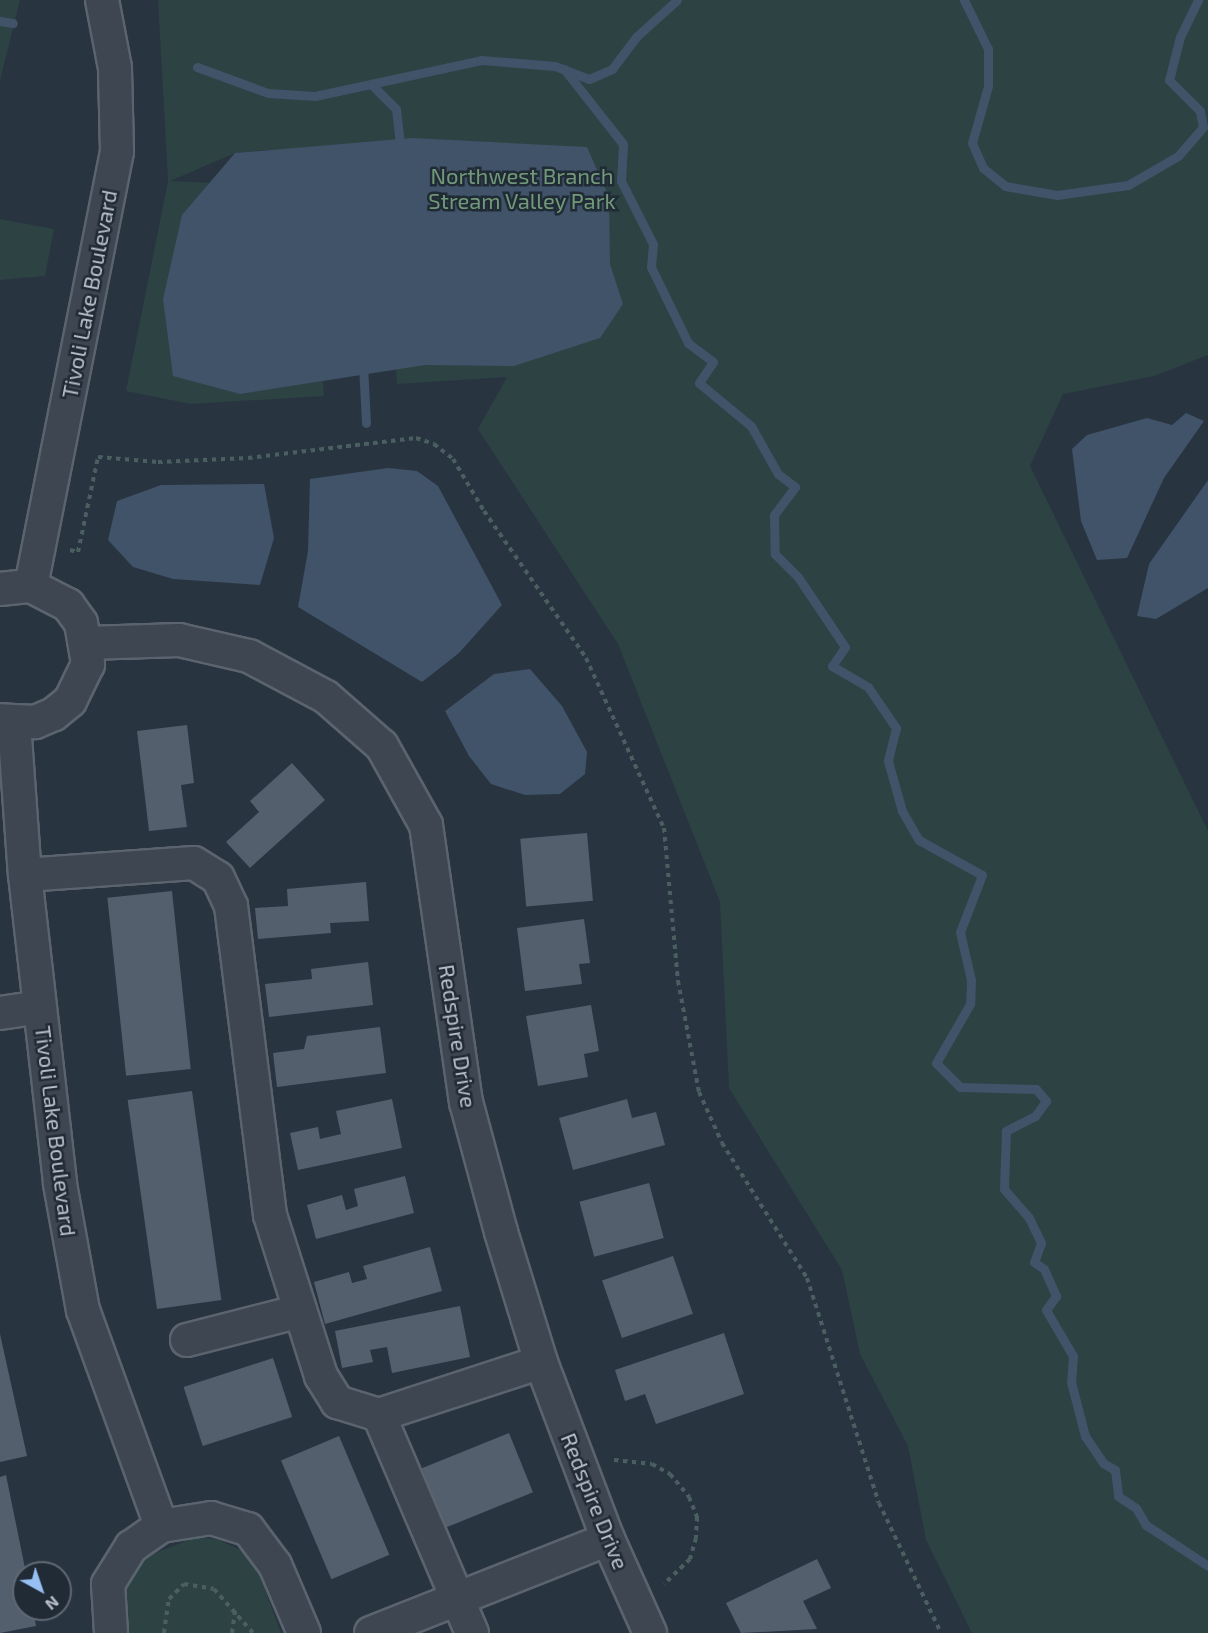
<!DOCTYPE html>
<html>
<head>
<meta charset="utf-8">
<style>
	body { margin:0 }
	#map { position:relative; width:1208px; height:1633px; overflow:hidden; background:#293441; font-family:"Exo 2",sans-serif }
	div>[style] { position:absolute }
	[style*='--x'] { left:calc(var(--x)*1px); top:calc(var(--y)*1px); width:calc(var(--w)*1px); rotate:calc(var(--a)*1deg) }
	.green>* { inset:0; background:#2c4243 }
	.water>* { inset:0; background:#405369 }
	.stream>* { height:9px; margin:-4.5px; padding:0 4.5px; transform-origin:4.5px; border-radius:4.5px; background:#405369 }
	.building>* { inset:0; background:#545f6e; transform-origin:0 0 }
	.path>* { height:4px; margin-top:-2px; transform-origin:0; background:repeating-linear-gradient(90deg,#4b5f61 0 4.5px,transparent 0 9px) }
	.roads { filter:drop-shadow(2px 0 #5b646e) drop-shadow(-2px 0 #5b646e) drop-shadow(0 2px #5b646e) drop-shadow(0 -2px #5b646e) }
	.minor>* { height:32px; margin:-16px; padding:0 16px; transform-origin:16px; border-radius:16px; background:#3d4651 }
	span { translate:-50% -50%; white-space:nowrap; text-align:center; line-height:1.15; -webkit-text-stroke:5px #212b36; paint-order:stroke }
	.park-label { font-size:22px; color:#729a7a }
	.street-label { font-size:22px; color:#bac1cb }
	.north { position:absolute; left:12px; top:1561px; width:60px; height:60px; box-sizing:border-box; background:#212b36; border:2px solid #5e6772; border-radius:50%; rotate:140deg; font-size:16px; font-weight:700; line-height:24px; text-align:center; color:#bac1cb }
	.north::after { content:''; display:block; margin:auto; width:21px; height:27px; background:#98bff2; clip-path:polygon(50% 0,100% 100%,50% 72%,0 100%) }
</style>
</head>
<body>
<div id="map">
	<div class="green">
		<div style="clip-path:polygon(0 0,20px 0,0 81px)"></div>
		<div style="clip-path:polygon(evenodd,158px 0,1208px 0,1208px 355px,1154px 376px,1063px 394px,1030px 466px,1208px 831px,1208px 1633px,972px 1633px,926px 1540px,908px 1446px,860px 1354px,842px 1270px,729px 1088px,720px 902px,618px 644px,478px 429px,507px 377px,397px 384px,393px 326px,320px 330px,324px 396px,191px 404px,126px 391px,168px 181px,158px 0,269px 150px,268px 185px,170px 181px,235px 153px,269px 150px)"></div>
		<div style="clip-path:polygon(0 219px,54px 229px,45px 276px,0 280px)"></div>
		<div style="clip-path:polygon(197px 1537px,219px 1540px,243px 1551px,257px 1568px,281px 1633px,125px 1633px,119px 1598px,127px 1576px,144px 1557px)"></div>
	</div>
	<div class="water">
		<div style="clip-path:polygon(412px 138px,587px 147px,609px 197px,610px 264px,623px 304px,600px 338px,514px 366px,425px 365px,240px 394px,173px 376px,163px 299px,182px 215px,235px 153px)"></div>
		<div style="clip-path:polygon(1186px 413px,1204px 421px,1164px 478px,1127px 558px,1097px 560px,1081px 521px,1072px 449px,1087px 435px,1147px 418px,1172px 425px)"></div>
		<div style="clip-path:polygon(388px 468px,417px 471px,438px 486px,502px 605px,459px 653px,422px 682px,298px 607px,308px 551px,310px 479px)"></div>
		<div style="clip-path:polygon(1208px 480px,1208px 588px,1156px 619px,1137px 616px,1149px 564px)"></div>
		<div style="clip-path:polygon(264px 484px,274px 538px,260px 585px,173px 579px,133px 567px,108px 540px,117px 501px,161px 485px)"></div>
		<div style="clip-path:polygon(530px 669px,562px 706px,587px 752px,585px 774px,560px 794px,525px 795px,491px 784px,469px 756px,445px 711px,494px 674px)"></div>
	</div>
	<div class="stream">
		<div style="--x:964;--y:0;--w:55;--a:63.9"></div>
		<div style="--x:988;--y:49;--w:37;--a:90"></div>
		<div style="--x:988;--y:86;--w:59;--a:105.7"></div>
		<div style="--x:972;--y:143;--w:27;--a:66"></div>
		<div style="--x:983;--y:168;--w:28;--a:39"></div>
		<div style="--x:1005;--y:186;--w:53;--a:9.8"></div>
		<div style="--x:1057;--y:195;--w:72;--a:-8"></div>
		<div style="--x:1128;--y:185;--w:58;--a:-30.1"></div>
		<div style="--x:1178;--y:156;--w:38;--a:-49"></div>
		<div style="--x:1203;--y:127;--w:16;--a:-101"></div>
		<div style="--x:1200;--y:111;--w:44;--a:-135"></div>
		<div style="--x:1169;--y:80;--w:44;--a:-75.7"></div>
		<div style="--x:1180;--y:37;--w:41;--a:-64.1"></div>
		<div style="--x:0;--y:21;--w:13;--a:9"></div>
		<div style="--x:197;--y:67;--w:76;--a:20.1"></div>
		<div style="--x:268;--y:93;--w:47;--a:3.7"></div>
		<div style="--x:315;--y:96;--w:170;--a:-12.2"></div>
		<div style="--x:481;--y:60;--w:74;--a:4.6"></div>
		<div style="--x:555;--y:66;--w:36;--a:21"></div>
		<div style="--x:589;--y:79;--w:25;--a:-23"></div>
		<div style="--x:612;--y:69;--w:40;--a:-53"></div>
		<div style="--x:636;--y:37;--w:55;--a:-42.1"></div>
		<div style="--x:564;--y:69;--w:95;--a:51.8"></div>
		<div style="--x:623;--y:144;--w:37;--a:93"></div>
		<div style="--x:621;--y:181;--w:71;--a:63.1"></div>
		<div style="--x:653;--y:244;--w:23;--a:95"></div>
		<div style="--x:651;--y:267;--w:85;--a:64"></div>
		<div style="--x:688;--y:343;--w:31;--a:37"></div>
		<div style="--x:713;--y:362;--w:25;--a:124"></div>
		<div style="--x:699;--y:383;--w:67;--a:39.6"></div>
		<div style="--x:751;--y:426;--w:55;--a:60.6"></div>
		<div style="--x:778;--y:474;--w:21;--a:37"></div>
		<div style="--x:795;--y:487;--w:35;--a:127"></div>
		<div style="--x:774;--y:515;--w:39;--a:89"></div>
		<div style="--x:775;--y:554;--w:33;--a:45"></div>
		<div style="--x:798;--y:577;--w:84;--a:56.1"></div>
		<div style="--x:845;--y:647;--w:23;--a:124"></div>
		<div style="--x:832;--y:666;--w:42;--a:30.3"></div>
		<div style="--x:868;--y:687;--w:50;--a:55.7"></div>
		<div style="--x:896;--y:728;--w:34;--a:104"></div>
		<div style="--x:888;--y:761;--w:52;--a:74.4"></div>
		<div style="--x:902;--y:811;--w:34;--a:60"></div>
		<div style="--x:919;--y:840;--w:72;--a:29.1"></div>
		<div style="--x:982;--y:875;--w:61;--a:111.1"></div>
		<div style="--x:960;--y:932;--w:49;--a:77.1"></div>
		<div style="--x:971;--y:980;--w:24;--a:92"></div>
		<div style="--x:970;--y:1004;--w:68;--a:120"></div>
		<div style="--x:936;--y:1063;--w:34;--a:45"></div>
		<div style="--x:960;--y:1087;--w:76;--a:1.5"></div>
		<div style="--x:1036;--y:1089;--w:16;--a:50"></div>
		<div style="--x:1046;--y:1101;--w:19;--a:126"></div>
		<div style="--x:1035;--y:1116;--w:33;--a:153"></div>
		<div style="--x:1006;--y:1131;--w:58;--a:92"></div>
		<div style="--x:1004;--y:1189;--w:38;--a:49"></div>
		<div style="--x:1029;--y:1218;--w:28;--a:64"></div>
		<div style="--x:1041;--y:1243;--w:20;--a:110"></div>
		<div style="--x:1034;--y:1262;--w:12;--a:35"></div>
		<div style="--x:1044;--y:1269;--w:30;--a:66"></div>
		<div style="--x:1056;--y:1296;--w:17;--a:126"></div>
		<div style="--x:1046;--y:1310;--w:53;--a:59.6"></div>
		<div style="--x:1073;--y:1356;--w:26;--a:94"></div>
		<div style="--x:1071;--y:1382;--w:56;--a:75.5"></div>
		<div style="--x:1085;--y:1436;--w:32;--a:56"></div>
		<div style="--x:1103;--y:1463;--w:14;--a:30"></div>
		<div style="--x:1115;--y:1470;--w:26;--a:83"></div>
		<div style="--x:1118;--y:1496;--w:22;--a:34"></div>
		<div style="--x:1136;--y:1508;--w:20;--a:60"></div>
		<div style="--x:1146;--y:1525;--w:74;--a:33.5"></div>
		<div style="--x:372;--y:85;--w:34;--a:45"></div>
		<div style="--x:396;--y:109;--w:43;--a:83.4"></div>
		<div style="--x:363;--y:365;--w:58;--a:87"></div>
	</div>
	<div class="building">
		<div style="clip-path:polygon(187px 725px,194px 783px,181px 785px,187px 827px,149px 831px,137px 731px)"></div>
		<div style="clip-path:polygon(292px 763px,325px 800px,250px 868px,226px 842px,259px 812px,250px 801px)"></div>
		<div style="left:587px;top:833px;width:68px;height:67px;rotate:85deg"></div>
		<div style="clip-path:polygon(366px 882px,369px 921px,330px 923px,331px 933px,258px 939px,255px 908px,288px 906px,287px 889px)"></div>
		<div style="left:172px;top:891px;width:179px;height:65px;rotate:84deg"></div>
		<div style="clip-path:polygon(584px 919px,590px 963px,579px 964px,582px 984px,525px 991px,517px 928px)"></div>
		<div style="clip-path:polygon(368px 962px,373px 1005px,269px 1017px,265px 984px,312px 979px,311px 969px)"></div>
		<div style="clip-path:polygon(591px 1005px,599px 1051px,584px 1054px,588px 1077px,538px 1086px,526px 1016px)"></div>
		<div style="clip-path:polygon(380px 1027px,386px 1073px,277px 1087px,273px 1053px,304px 1049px,307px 1036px)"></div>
		<div style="left:192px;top:1091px;width:211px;height:65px;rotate:82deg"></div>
		<div style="clip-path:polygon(392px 1099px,402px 1148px,298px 1170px,290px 1133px,318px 1127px,320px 1139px,341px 1134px,336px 1111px)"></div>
		<div style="clip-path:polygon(627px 1099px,632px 1118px,656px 1112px,665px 1145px,573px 1170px,559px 1118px)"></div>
		<div style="clip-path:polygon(405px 1176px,414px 1213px,316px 1239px,307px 1205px,342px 1195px,346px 1210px,358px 1206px,354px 1189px)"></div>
		<div style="left:649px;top:1183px;width:57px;height:72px;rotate:75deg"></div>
		<div style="clip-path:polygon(430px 1247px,442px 1291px,325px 1324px,314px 1282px,349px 1272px,352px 1283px,367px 1279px,363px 1266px)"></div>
		<div style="left:673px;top:1256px;width:61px;height:75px;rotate:71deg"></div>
		<div style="clip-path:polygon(460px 1306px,470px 1357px,392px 1373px,387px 1347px,370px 1350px,373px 1362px,342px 1368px,335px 1331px)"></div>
		<div style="clip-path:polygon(724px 1333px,744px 1394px,656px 1424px,645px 1394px,625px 1401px,615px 1370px)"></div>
		<div style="clip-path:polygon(0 1334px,27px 1456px,0 1462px)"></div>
		<div style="left:273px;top:1358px;width:62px;height:94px;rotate:72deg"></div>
		<div style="left:509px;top:1433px;width:64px;height:94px;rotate:68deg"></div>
		<div style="left:339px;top:1436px;width:129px;height:63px;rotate:67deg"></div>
		<div style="clip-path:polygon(6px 1475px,26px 1573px,24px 1609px,33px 1609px,36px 1626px,0 1633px,0 1477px)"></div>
		<div style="clip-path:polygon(817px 1559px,831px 1588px,803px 1601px,817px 1629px,741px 1633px,726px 1603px)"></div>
	</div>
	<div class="path">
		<div style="--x:70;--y:550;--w:8;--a:14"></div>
		<div style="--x:78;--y:552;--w:97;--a:-78.1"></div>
		<div style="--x:98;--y:457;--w:60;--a:4.8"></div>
		<div style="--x:158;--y:462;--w:90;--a:-2.5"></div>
		<div style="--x:248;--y:458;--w:169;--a:-6.8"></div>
		<div style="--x:416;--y:438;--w:19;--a:18"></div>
		<div style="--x:434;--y:444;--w:24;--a:38"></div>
		<div style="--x:453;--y:459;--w:61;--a:59.2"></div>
		<div style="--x:484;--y:511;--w:179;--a:55.2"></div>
		<div style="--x:586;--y:658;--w:187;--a:65.4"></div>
		<div style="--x:664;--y:828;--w:154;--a:84.8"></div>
		<div style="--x:678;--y:981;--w:113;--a:79.3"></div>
		<div style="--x:699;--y:1092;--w:56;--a:65.7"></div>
		<div style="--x:722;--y:1143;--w:160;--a:57.8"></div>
		<div style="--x:807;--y:1278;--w:236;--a:72.3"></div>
		<div style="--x:879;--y:1503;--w:144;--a:64.5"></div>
		<div style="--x:614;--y:1460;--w:38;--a:6"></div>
		<div style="--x:652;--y:1464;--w:21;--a:29"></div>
		<div style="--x:670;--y:1474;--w:30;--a:50"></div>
		<div style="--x:689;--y:1497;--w:22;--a:68"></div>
		<div style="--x:697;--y:1517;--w:21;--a:93"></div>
		<div style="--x:696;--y:1538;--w:22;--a:106"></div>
		<div style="--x:690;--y:1559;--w:36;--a:136"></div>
		<div style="--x:164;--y:1633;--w:34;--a:-82"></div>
		<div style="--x:169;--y:1599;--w:21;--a:-45"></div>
		<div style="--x:184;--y:1584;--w:30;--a:9"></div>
		<div style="--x:214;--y:1589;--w:59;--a:48.4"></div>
		<div style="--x:232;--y:1633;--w:22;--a:-82"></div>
	</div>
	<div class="roads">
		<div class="minor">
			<div style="--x:31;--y:586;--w:443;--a:-78.8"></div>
			<div style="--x:117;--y:151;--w:83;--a:-91.4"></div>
			<div style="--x:115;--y:68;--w:69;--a:-100.8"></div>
			<div style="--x:0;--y:589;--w:31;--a:-6"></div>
			<div style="--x:31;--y:586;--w:42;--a:27.2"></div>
			<div style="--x:68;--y:605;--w:22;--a:54"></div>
			<div style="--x:81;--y:623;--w:42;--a:80.3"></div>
			<div style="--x:88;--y:664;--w:41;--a:115.9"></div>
			<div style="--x:70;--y:701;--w:21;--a:141"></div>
			<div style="--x:54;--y:714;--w:21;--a:157"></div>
			<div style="--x:35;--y:722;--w:35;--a:-177"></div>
			<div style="--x:88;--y:643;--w:91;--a:-1.9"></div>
			<div style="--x:179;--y:640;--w:72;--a:12.9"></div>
			<div style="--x:249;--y:656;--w:87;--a:28"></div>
			<div style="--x:326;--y:697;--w:74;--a:41.2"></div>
			<div style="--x:382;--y:746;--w:90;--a:60.9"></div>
			<div style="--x:426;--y:825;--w:280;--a:81.8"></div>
			<div style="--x:466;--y:1102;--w:135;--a:74.9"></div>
			<div style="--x:501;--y:1232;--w:136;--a:72.9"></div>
			<div style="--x:541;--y:1362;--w:189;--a:69.3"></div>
			<div style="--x:608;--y:1539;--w:103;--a:65.9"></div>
			<div style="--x:14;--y:723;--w:152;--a:85.9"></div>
			<div style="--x:25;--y:875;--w:311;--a:83.5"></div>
			<div style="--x:60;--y:1184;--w:128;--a:79.7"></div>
			<div style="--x:83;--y:1310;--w:230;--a:70.1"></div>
			<div style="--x:25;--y:875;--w:169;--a:-4.1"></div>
			<div style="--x:194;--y:863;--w:28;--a:32"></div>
			<div style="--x:218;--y:878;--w:31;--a:65"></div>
			<div style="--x:231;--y:906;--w:311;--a:82.8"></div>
			<div style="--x:270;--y:1215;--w:169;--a:72.4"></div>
			<div style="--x:321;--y:1376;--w:31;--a:58"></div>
			<div style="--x:337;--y:1402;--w:44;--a:17.2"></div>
			<div style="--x:379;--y:1415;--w:237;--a:66.9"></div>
			<div style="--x:0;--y:1013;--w:40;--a:-8.5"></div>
			<div style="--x:187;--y:1340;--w:117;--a:-14.4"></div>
			<div style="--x:379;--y:1415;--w:170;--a:-18.1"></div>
			<div style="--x:111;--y:1633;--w:49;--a:-93.5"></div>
			<div style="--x:108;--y:1584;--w:44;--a:-58.1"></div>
			<div style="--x:131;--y:1547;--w:37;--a:-35"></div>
			<div style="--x:161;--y:1526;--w:51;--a:-9.1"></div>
			<div style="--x:211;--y:1518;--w:39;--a:17"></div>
			<div style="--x:248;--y:1529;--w:45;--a:53.1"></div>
			<div style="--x:275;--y:1565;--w:74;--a:66.9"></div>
			<div style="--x:371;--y:1633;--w:255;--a:-21.6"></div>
		</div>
	</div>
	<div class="park-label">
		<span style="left:522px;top:188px">Northwest Branch<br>Stream Valley Park</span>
	</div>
	<div class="street-label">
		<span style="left:89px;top:294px;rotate:-79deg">Tivoli Lake Boulevard</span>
		<span style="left:458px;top:1036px;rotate:81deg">Redspire Drive</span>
		<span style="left:56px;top:1131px;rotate:83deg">Tivoli Lake Boulevard</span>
		<span style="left:595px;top:1501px;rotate:68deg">Redspire Drive</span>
	</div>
	<div class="north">N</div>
</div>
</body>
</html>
